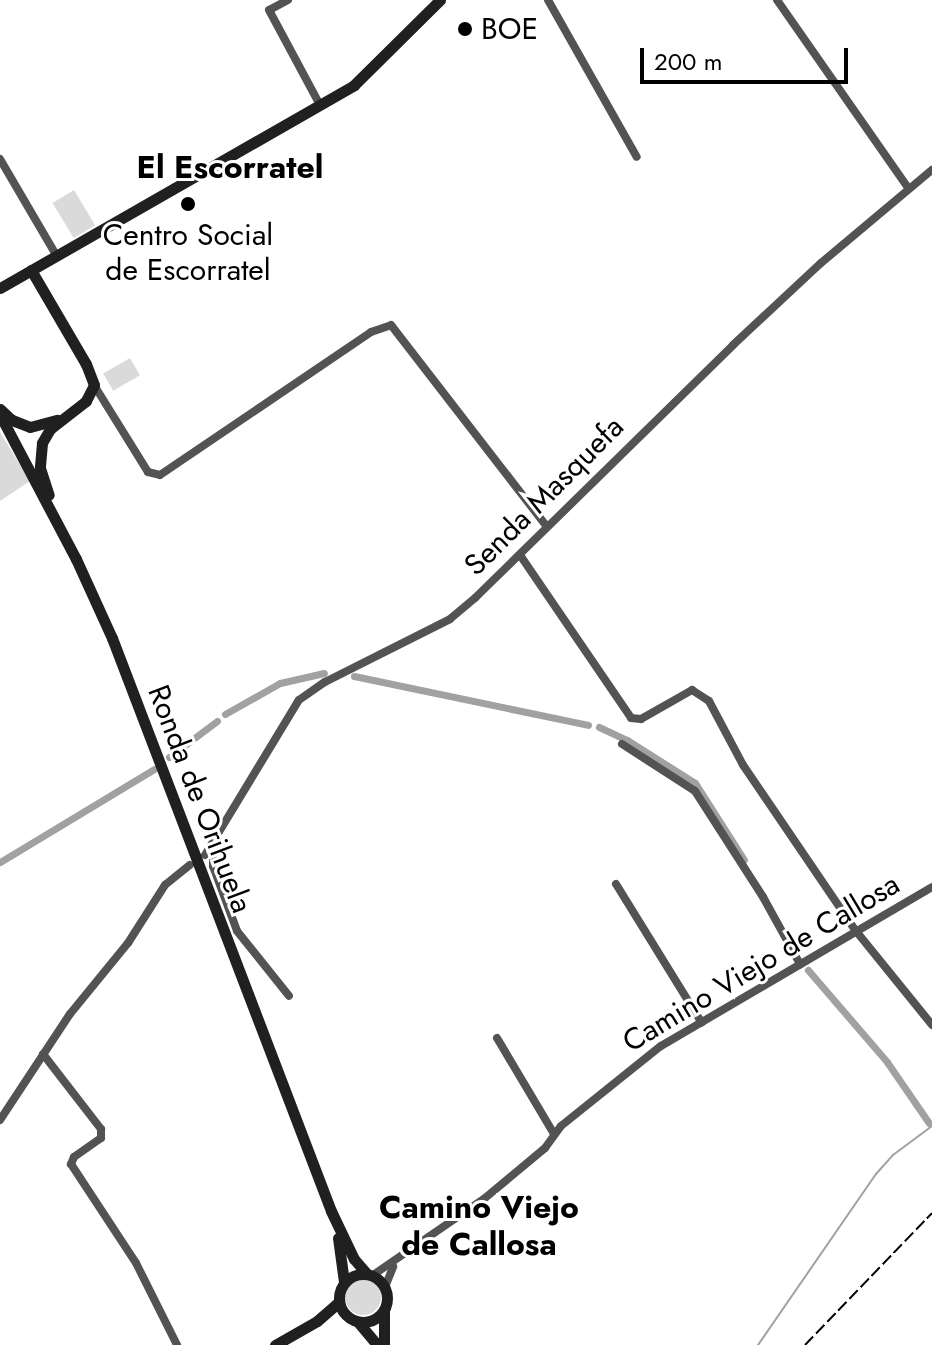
<!DOCTYPE html>
<html>
<head>
<meta charset="utf-8">
<style>
	body { margin:0 }
	#map { position:relative; width:932px; height:1345px; overflow:hidden; background:#fff; font-family:Jost,sans-serif }
	div>[style] { position:absolute }
	[style*='--x'] { left:calc(var(--x)*1px); top:calc(var(--y)*1px); width:calc(var(--w)*1px); rotate:calc(var(--a)*1deg) }
	.green>* { inset:0; background:#dadada; transform-origin:0 0 }
	.round { border-radius:50% }
	.stream>* { height:2px; margin:-1px; padding:0 1px; transform-origin:1px; border-radius:1px; background:#a1a1a1 }
	.canal>* { height:7px; margin:-3.5px; padding:0 3.5px; transform-origin:3.5px; border-radius:3.5px; background:#a1a1a1 }
	.street>* { height:8px; margin:-4px; padding:0 4px; transform-origin:4px; border-radius:4px; background:#535353 }
	.secondary>* { height:11px; margin:-5.5px; padding:0 5.5px; transform-origin:5.5px; border-radius:5.5px; background:#202020 }
	.secondary>.ring { margin:-5.5px; padding:0; box-sizing:content-box; background:none; border:11px solid #202020; border-radius:50% }
	.rail>* { height:2px; margin-top:-1px; transform-origin:0; background:repeating-linear-gradient(90deg,#000 0 12px,transparent 0 16px) }
	.dots>* { width:22px; height:22px; translate:-50% -50%; box-sizing:border-box; border:4px solid #fff; border-radius:50% }
	span { translate:-50% -50%; white-space:nowrap; text-align:center; line-height:1.15; -webkit-text-stroke:6px #fff; paint-order:stroke }
	.poi-label { font-size:30px; color:#000 }
	.left { translate:0 -50%; text-align:left }
	.street-label { font-size:30px; color:#000 }
	.neighbourhood-label { font-size:32px; color:#000; font-weight:700 }
	.scale { position:absolute; left:640px; top:48px; width:208px; height:36px; box-sizing:border-box; border:4px solid #000; border-top:0; padding-left:10px; font-size:24px; line-height:28px; white-space:nowrap; color:#000; -webkit-text-stroke:6px #fff; paint-order:stroke }
</style>
</head>
<body>
<div id="map">
	<div class="green">
		<div style="left:74px;top:190px;width:41px;height:25px;rotate:59deg"></div>
		<div style="left:130px;top:358px;width:20px;height:31px;rotate:60deg"></div>
		<div style="clip-path:polygon(0 432px,30px 481px,0 501px)"></div>
		<div class="round" style="left:345px;top:1279px;width:36px;height:36px"></div>
	</div>
	<div class="stream">
		<div style="--x:758;--y:1345;--w:208;--a:-55.4"></div>
		<div style="--x:876;--y:1174;--w:25;--a:-48"></div>
		<div style="--x:893;--y:1155;--w:49;--a:-36.6"></div>
	</div>
	<div class="canal">
		<div style="--x:354;--y:676;--w:239;--a:11.8"></div>
		<div style="--x:225;--y:714;--w:63;--a:-29.4"></div>
		<div style="--x:280;--y:683;--w:45;--a:-12.8"></div>
		<div style="--x:599;--y:727;--w:31;--a:25"></div>
		<div style="--x:627;--y:740;--w:80;--a:32.3"></div>
		<div style="--x:695;--y:783;--w:91;--a:57.5"></div>
		<div style="--x:169;--y:757;--w:60;--a:-36.9"></div>
		<div style="--x:0;--y:862;--w:180;--a:-31.1"></div>
		<div style="--x:808;--y:970;--w:121;--a:49.3"></div>
		<div style="--x:887;--y:1062;--w:74;--a:55.5"></div>
	</div>
	<div class="street">
		<div style="--x:288;--y:0;--w:21;--a:152"></div>
		<div style="--x:269;--y:10;--w:108;--a:61.8"></div>
		<div style="--x:548;--y:0;--w:180;--a:60.5"></div>
		<div style="--x:777;--y:0;--w:229;--a:55.1"></div>
		<div style="--x:0;--y:159;--w:111;--a:59.7"></div>
		<div style="--x:94;--y:385;--w:102;--a:58.2"></div>
		<div style="--x:148;--y:472;--w:12;--a:14"></div>
		<div style="--x:160;--y:475;--w:255;--a:-34.1"></div>
		<div style="--x:371;--y:332;--w:21;--a:-19"></div>
		<div style="--x:391;--y:325;--w:255;--a:52.3"></div>
		<div style="--x:520;--y:555;--w:197;--a:55.7"></div>
		<div style="--x:631;--y:718;--w:10;--a:6"></div>
		<div style="--x:641;--y:719;--w:59;--a:-29.6"></div>
		<div style="--x:692;--y:690;--w:20;--a:33"></div>
		<div style="--x:709;--y:701;--w:72;--a:62"></div>
		<div style="--x:743;--y:765;--w:201;--a:55.8"></div>
		<div style="--x:856;--y:931;--w:121;--a:51"></div>
		<div style="--x:622;--y:744;--w:87;--a:32.8"></div>
		<div style="--x:695;--y:791;--w:126;--a:57.3"></div>
		<div style="--x:763;--y:897;--w:77;--a:61.1"></div>
		<div style="--x:213;--y:846;--w:20;--a:90"></div>
		<div style="--x:213;--y:866;--w:69;--a:69.7"></div>
		<div style="--x:237;--y:931;--w:83;--a:51.3"></div>
		<div style="--x:205;--y:855;--w:181;--a:-58.8"></div>
		<div style="--x:299;--y:700;--w:32;--a:-35"></div>
		<div style="--x:325;--y:682;--w:140;--a:-26.7"></div>
		<div style="--x:450;--y:619;--w:33;--a:-40"></div>
		<div style="--x:475;--y:598;--w:361;--a:-44.4"></div>
		<div style="--x:733;--y:345;--w:120;--a:-43"></div>
		<div style="--x:821;--y:263;--w:145;--a:-40"></div>
		<div style="--x:616;--y:884;--w:163;--a:58.3"></div>
		<div style="--x:497;--y:1038;--w:112;--a:59.3"></div>
		<div style="--x:43;--y:1054;--w:95;--a:52.3"></div>
		<div style="--x:101;--y:1129;--w:9;--a:90"></div>
		<div style="--x:101;--y:1138;--w:33;--a:145"></div>
		<div style="--x:74;--y:1157;--w:8;--a:113"></div>
		<div style="--x:71;--y:1164;--w:118;--a:56.7"></div>
		<div style="--x:136;--y:1263;--w:92;--a:63.4"></div>
		<div style="--x:0;--y:1120;--w:127;--a:-56.6"></div>
		<div style="--x:70;--y:1014;--w:92;--a:-50.8"></div>
		<div style="--x:128;--y:943;--w:69;--a:-57.5"></div>
		<div style="--x:165;--y:885;--w:32;--a:-39"></div>
		<div style="--x:373;--y:1275;--w:136;--a:-34.5"></div>
		<div style="--x:485;--y:1198;--w:78;--a:-39.8"></div>
		<div style="--x:545;--y:1148;--w:27;--a:-54"></div>
		<div style="--x:561;--y:1126;--w:128;--a:-38.7"></div>
		<div style="--x:661;--y:1046;--w:314;--a:-30.4"></div>
		<div style="--x:385;--y:1287;--w:22;--a:-68"></div>
	</div>
	<div class="secondary">
		<div style="--x:31;--y:270;--w:109;--a:59.7"></div>
		<div style="--x:86;--y:364;--w:22;--a:69"></div>
		<div style="--x:94;--y:385;--w:18;--a:117"></div>
		<div style="--x:86;--y:401;--w:46;--a:142.1"></div>
		<div style="--x:50;--y:429;--w:16;--a:120"></div>
		<div style="--x:42;--y:443;--w:25;--a:95"></div>
		<div style="--x:40;--y:468;--w:28;--a:72"></div>
		<div style="--x:0;--y:288;--w:408;--a:-29.8"></div>
		<div style="--x:354;--y:85;--w:121;--a:-44.7"></div>
		<div style="--x:0;--y:409;--w:16;--a:43"></div>
		<div style="--x:12;--y:420;--w:19;--a:21"></div>
		<div style="--x:30;--y:427;--w:28;--a:-15"></div>
		<div style="--x:0;--y:415;--w:163;--a:62.2"></div>
		<div style="--x:76;--y:559;--w:87;--a:65.5"></div>
		<div style="--x:112;--y:638;--w:613;--a:69.08"></div>
		<div style="--x:331;--y:1211;--w:53;--a:64.4"></div>
		<div style="--x:354;--y:1259;--w:20;--a:49"></div>
		<div style="--x:338;--y:1238;--w:44;--a:82.2"></div>
		<div class="ring" style="left:339px;top:1274px;width:37px;height:37px"></div>
		<div style="--x:384;--y:1310;--w:35;--a:90"></div>
		<div style="--x:358;--y:1322;--w:30;--a:50"></div>
		<div style="--x:275;--y:1345;--w:48;--a:-29.7"></div>
		<div style="--x:317;--y:1321;--w:29;--a:-41"></div>
	</div>
	<div class="rail">
		<div style="--x:805;--y:1345;--w:183;--a:-46.1"></div>
	</div>
	<div class="dots">
		<div style="left:465px;top:29px;background:#000"></div>
		<div style="left:188px;top:204px;background:#000"></div>
	</div>
	<div class="poi-label">
		<span class="left" style="left:481px;top:29px">BOE</span>
		<span style="left:188px;top:252px">Centro Social<br>de Escorratel</span>
	</div>
	<div class="street-label">
		<span style="left:544px;top:496px;rotate:-45deg">Senda Masquefa</span>
		<span style="left:200px;top:799px;rotate:69deg">Ronda de Orihuela</span>
		<span style="left:761px;top:963px;rotate:-31deg">Camino Viejo de Callosa</span>
	</div>
	<div class="neighbourhood-label">
		<span style="left:230px;top:167px">El Escorratel</span>
		<span style="left:479px;top:1226px">Camino Viejo<br>de Callosa</span>
	</div>
	<div class="scale">200 m</div>
</div>
</body>
</html>
